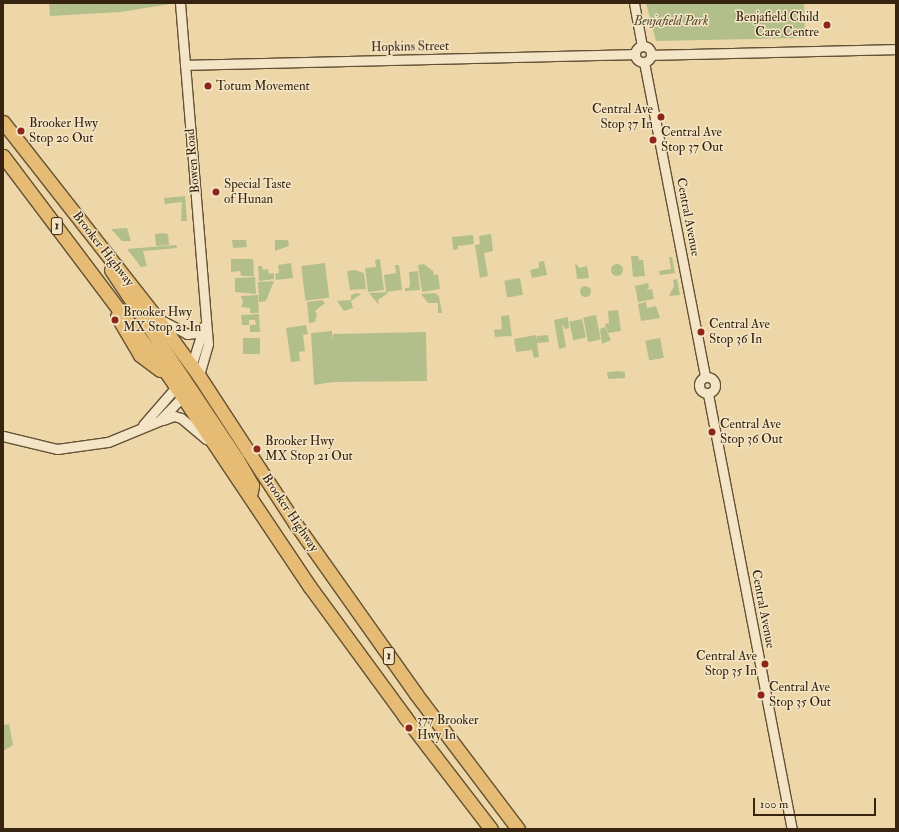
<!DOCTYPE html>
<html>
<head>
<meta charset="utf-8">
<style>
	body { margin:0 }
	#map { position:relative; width:899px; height:832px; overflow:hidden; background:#edd7a8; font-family:"IM FELL Double Pica",serif }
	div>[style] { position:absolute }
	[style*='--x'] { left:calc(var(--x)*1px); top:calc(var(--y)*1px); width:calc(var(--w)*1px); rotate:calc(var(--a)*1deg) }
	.green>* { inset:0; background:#b3bf8b; transform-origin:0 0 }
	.round { border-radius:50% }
	.roads { filter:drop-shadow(1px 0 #645136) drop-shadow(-1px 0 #645136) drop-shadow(0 1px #645136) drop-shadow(0 -1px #645136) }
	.tertiary>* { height:9px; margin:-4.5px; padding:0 4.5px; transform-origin:4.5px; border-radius:4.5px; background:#f3e5c6 }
	.tertiary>.ring { margin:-4.5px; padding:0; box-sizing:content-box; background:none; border:9px solid #f3e5c6; border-radius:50% }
	.trunk>* { height:13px; margin:-6.5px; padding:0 6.5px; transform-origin:6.5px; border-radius:6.5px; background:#e6bc74 }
	.dots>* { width:11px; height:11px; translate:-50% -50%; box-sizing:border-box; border:2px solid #f3e5c6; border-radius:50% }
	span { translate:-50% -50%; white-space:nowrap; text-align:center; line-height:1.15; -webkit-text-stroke:3px #f3e5c6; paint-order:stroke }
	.shield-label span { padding:1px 3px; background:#f3e5c6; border:1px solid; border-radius:3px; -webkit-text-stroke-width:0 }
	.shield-label { font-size:12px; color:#372410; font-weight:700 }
	.poi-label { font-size:13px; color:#372410 }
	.right { translate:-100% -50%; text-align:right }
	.left { translate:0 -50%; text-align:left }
	.park-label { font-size:13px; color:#564b2f; font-style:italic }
	.street-label { font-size:13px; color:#372410 }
	.frame { position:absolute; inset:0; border:4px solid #372410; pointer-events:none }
	.scale { position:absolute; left:753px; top:798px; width:123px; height:18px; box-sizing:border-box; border:2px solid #372410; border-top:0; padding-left:5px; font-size:12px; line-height:14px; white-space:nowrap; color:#372410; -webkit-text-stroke:3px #f3e5c6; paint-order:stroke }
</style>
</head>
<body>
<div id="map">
	<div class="green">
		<div style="clip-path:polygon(49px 3px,170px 3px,170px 4px,121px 12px,50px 16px)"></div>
		<div style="clip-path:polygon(646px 3px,804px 3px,805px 38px,656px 41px)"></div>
		<div style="clip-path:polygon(185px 196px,187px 221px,181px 221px,182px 202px,165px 204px,164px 198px)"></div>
		<div style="clip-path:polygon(127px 228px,131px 241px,122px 241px,111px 229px)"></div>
		<div style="clip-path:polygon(163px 233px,168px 234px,169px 245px,156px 246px,155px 234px)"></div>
		<div style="clip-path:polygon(491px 234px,493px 251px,484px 253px,488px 276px,480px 278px,475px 245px,480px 244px,479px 236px)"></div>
		<div style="clip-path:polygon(473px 235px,474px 244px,458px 246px,458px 249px,453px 250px,452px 237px)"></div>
		<div style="clip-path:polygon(232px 240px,246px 240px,247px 247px,233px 248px)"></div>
		<div style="clip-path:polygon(275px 240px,288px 240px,289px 246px,275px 251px)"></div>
		<div style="clip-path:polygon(176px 245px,177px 248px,143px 251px,147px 266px,141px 267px,127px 249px)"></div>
		<div style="clip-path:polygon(631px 256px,638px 256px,639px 260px,643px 260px,645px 276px,633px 277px)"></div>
		<div style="clip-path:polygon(669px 257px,672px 257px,675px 273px,660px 275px,659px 271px,671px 269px)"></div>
		<div style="clip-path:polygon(231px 259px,253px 259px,254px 276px,241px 276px,240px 271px,231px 272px)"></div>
		<div style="clip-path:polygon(380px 259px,384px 290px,368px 292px,365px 268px,376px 267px,375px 260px)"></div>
		<div style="clip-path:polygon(544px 261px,547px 275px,532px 278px,530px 270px,539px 268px,539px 262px)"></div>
		<div style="clip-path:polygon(291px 263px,293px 278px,276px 280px,275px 274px,279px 273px,278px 265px)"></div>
		<div style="left:325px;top:263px;width:35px;height:24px;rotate:83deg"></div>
		<div style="clip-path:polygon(575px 263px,580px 268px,587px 266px,589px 278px,577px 279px)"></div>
		<div class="round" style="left:611px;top:264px;width:12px;height:12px"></div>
		<div style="clip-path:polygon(424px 264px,433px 271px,434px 275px,438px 274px,440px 289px,422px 292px,418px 265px)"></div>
		<div style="clip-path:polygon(395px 265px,399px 265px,402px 290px,386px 292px,384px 275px,396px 273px)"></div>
		<div style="clip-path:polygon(258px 266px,262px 266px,263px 270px,268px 269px,269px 274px,274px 273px,274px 279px,259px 281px)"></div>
		<div style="clip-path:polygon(355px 270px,364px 273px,366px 289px,350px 290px,347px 271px)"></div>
		<div style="clip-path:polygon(418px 271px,420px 290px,405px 291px,405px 288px,409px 288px,410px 284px,409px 272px)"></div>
		<div style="clip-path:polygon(255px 277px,256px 294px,235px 292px,235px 278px)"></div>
		<div style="left:520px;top:278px;width:17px;height:16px;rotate:80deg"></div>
		<div style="clip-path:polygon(677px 279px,680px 295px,669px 296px,674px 286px,673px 280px)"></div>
		<div style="clip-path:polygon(274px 281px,266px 301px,259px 302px,258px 282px)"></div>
		<div style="clip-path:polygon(648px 283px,649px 288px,646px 290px,652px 289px,654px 299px,638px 302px,635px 286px)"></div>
		<div class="round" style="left:579.5px;top:285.5px;width:11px;height:11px"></div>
		<div style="clip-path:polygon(357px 293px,361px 294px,351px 301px,353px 308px,344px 311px,337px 301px,351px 300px,351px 295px)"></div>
		<div style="clip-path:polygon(369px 293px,387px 292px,388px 293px,378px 300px,379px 305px)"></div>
		<div style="clip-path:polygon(435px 293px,439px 296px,442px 313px,438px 313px,438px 303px,428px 303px,421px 294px)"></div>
		<div style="clip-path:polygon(258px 295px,259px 313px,250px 313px,250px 308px,241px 307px,243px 302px,241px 296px)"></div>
		<div style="clip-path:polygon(322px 300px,325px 303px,315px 311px,317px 314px,315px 322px,309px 323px,307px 302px)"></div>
		<div style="clip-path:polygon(646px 302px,647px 308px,656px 306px,660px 318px,641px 321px,638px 304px)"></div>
		<div style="clip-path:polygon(618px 310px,621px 331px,608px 333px,605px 324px,609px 323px,608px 311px)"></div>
		<div style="clip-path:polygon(259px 314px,260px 332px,250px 332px,250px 325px,256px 325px,255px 320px,249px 320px,249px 325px,242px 325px,241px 315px)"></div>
		<div style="clip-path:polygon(509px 315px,512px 336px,495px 337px,494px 330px,502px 329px,501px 316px)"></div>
		<div style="left:596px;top:315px;width:25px;height:13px;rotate:79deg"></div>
		<div style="clip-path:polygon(568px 317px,569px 328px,565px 329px,562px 324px,566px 347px,559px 349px,554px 320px)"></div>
		<div style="left:582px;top:319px;width:19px;height:13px;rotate:78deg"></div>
		<div style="clip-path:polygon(306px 325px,308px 334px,303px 335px,305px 351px,299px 352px,300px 361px,291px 362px,286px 328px)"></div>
		<div style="clip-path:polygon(605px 327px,611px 340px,602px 344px,600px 329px)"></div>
		<div style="clip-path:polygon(332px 331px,332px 341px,333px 334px,426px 332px,427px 381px,333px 382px,314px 385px,311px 333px)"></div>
		<div style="clip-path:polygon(536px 335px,537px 340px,537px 336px,548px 335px,549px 342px,537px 343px,539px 357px,534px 358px,532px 350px,516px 352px,514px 339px)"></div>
		<div style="left:243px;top:338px;width:17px;height:16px"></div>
		<div style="left:660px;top:338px;width:20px;height:15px;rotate:79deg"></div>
		<div style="clip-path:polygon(619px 371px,625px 372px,625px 378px,608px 379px,607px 372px)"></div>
		<div style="clip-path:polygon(9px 724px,13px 745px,3px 751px,3px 725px)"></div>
	</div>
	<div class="roads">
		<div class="tertiary">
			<div style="--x:180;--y:3;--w:342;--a:85.3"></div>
			<div style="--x:208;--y:344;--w:33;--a:106"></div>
			<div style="--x:634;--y:3;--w:44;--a:79.5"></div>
			<div class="ring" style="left:635px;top:46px;width:7px;height:7px"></div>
			<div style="--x:652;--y:55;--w:244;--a:-1.4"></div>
			<div style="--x:644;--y:62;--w:321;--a:79"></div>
			<div style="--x:185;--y:65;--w:450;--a:-1.4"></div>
			<div style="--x:161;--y:320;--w:30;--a:28"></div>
			<div style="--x:187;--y:334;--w:9;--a:-6"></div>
			<div style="--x:196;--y:333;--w:9;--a:-32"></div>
			<div style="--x:191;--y:367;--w:43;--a:-72.4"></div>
			<div class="ring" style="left:699px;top:377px;width:7px;height:7px"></div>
			<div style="--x:708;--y:394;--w:443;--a:79.1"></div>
			<div style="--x:163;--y:420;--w:12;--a:-20"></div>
			<div style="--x:174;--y:416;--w:7;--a:16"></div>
			<div style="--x:181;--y:418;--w:33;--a:40"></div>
			<div style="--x:143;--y:425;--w:50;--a:-49"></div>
			<div style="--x:3;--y:436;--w:56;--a:13.5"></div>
			<div style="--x:57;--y:449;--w:51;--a:-7.8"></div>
			<div style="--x:108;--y:442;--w:55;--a:-22.4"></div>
			<div style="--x:159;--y:421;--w:33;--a:-46"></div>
		</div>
		<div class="trunk">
			<div style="--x:3;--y:122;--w:248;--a:51.9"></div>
			<div style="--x:156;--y:317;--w:73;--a:53.9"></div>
			<div style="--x:199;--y:376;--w:176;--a:56.9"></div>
			<div style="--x:295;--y:523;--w:209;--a:54.7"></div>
			<div style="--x:416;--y:694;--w:169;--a:52.9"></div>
			<div style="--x:3;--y:156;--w:274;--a:53"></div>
			<div style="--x:168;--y:375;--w:255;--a:56.2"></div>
			<div style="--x:310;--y:587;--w:161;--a:53.8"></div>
			<div style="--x:405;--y:717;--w:141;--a:52.5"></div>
			<div style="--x:111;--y:270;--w:227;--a:56.3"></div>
			<div style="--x:237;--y:459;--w:30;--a:60"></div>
			<div style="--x:252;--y:485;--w:7;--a:98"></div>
			<div style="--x:117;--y:316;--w:45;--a:59.5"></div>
			<div style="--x:140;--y:355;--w:25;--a:37"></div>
		</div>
	</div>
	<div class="dots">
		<div style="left:827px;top:25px;background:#8f2418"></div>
		<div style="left:208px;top:86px;background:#8f2418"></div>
		<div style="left:661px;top:117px;background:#8f2418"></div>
		<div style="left:21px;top:131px;background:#8f2418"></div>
		<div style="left:653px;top:140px;background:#8f2418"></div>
		<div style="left:216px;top:192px;background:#8f2418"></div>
		<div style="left:115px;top:320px;background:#8f2418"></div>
		<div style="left:701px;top:332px;background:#8f2418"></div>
		<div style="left:712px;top:432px;background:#8f2418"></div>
		<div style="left:257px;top:449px;background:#8f2418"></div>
		<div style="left:765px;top:664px;background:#8f2418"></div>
		<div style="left:761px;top:695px;background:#8f2418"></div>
		<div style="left:409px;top:728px;background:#8f2418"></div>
	</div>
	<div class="shield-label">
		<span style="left:57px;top:226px">1</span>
		<span style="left:389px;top:656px">1</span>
	</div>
	<div class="poi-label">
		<span class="right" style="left:819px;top:25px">Benjafield Child<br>Care Centre</span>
		<span class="left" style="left:216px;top:86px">Totum Movement</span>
		<span class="right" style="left:653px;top:117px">Central Ave<br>Stop 37 In</span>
		<span class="left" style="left:29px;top:131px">Brooker Hwy<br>Stop 20 Out</span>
		<span class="left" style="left:661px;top:140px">Central Ave<br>Stop 37 Out</span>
		<span class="left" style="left:224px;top:192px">Special Taste<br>of Hunan</span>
		<span class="left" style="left:123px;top:320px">Brooker Hwy<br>MX Stop 21 In</span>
		<span class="left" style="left:709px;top:332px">Central Ave<br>Stop 36 In</span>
		<span class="left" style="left:720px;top:432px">Central Ave<br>Stop 36 Out</span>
		<span class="left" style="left:265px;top:449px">Brooker Hwy<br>MX Stop 21 Out</span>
		<span class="right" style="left:757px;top:664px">Central Ave<br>Stop 35 In</span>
		<span class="left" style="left:769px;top:695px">Central Ave<br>Stop 35 Out</span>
		<span class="left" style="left:417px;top:728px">377 Brooker<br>Hwy In</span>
	</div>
	<div class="park-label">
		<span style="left:671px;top:21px">Benjafield Park</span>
	</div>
	<div class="street-label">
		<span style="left:410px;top:47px;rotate:-1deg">Hopkins Street</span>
		<span style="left:193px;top:161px;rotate:-95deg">Bowen Road</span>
		<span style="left:688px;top:217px;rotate:79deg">Central Avenue</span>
		<span style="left:103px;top:249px;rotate:52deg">Brooker Highway</span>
		<span style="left:290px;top:513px;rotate:56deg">Brooker Highway</span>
		<span style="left:763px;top:609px;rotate:79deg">Central Avenue</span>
	</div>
	<div class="frame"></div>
	<div class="scale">100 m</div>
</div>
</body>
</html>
